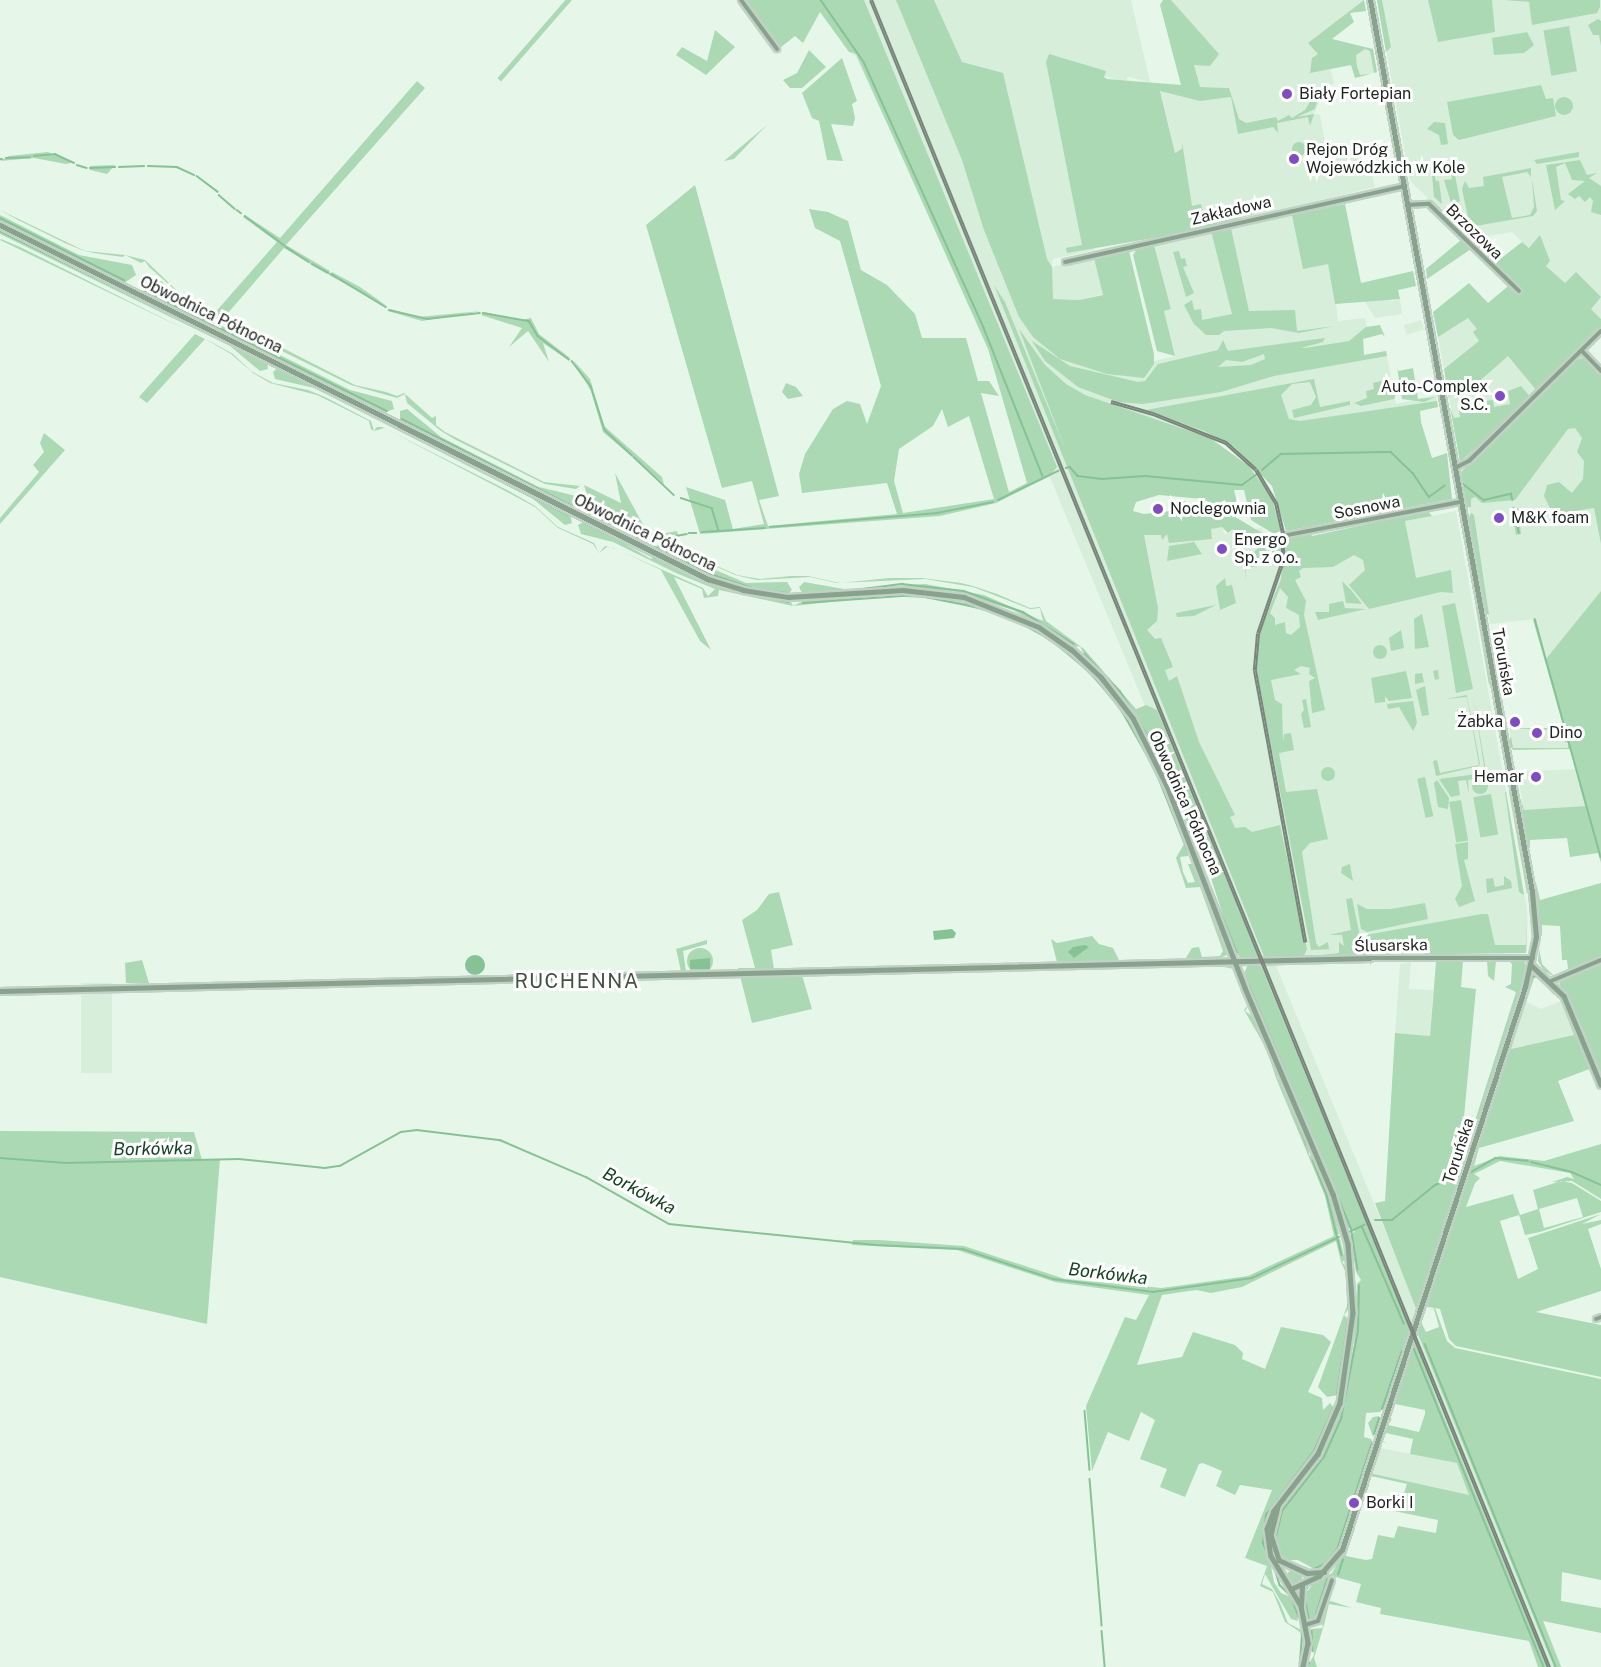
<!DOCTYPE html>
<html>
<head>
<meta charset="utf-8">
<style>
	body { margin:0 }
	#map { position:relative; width:1601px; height:1667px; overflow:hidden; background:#e6f7e9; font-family:"Public Sans",sans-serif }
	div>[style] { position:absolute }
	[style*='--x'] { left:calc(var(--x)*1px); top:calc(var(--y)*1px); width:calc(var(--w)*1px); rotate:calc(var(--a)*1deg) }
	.built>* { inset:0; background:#d7eedb; transform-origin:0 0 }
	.green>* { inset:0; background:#abd9b4; transform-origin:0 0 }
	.round { border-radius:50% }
	.water>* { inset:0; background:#86c394 }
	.stream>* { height:1.5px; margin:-0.75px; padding:0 0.75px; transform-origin:0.75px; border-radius:0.75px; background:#86c394 }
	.roads { filter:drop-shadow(2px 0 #c2d1c5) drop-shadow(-2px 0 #c2d1c5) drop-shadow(0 2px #c2d1c5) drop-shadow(0 -2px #c2d1c5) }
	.minor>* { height:4px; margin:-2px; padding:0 2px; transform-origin:2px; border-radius:2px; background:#88a28d }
	.tertiary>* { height:4.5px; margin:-2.25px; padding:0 2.25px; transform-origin:2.25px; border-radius:2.25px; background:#88a28d }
	.rail>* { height:4px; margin-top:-2px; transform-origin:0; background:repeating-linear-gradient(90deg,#fff 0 4.5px,#7a857b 0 9px); box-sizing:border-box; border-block:2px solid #7a857b }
	.dots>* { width:16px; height:16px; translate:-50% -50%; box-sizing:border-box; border:3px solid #fff; border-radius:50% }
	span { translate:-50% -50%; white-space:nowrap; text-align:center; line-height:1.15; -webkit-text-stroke:6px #fff; paint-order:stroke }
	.poi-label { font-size:16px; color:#1e241f }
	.left { translate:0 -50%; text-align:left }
	.right { translate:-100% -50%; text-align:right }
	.street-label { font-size:16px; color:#1e241f }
	.water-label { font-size:18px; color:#154223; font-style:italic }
	.quarter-label { font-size:20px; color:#425044; letter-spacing:1.5px }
</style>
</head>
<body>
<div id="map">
	<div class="built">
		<div style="clip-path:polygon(815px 0,1131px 0,1150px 82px,1128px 77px,1125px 82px,1058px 63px,1095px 250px,1053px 259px,1052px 267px,1094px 258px,1103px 294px,1079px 300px,1054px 299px,1146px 363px,1175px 356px,1164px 311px,1171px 308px,1154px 245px,1338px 205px,1352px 284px,1392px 301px,1400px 299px,1402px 314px,1375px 318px,1363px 299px,1336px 304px,1338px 321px,1365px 318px,1368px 333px,1383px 333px,1363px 339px,1364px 355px,1386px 351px,1396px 404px,1436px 395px,1438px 407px,1325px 431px,1248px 441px,1192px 434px,1107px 406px,1105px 539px,1222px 526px,1224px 534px,1262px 528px,1265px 537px,1279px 545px,1408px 538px,1405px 521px,1456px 511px,1527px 908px,1527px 951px,1272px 956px,1415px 1303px,1427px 1308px,1421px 1324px,1562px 1667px,1540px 1667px,1470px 1496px,1372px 1476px,1381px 1448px,1456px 1463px,1435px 1423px,1246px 949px,1047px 470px,857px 59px)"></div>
		<div style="clip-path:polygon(1171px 0,1364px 0,1315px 38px,1331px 69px,1334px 84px,1320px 87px,1322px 96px,1314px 114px,1320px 115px,1328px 159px,1367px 153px,1375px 187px,1194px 231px,1160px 90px,1200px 101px,1231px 97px,1229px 88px,1200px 87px)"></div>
		<div style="clip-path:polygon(1377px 0,1601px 0,1601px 319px,1512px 232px,1470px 239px,1410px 181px)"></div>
		<div style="clip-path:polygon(1354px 45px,1373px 49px,1377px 72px,1359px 77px)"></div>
		<div style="clip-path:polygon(1433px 312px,1468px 318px,1478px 329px,1479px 341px,1444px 369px)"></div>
		<div style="left:1421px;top:320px;width:10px;height:18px;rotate:73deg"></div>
		<div style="clip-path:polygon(1536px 331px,1565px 359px,1519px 406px,1453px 418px,1448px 393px,1462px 391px)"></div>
		<div style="clip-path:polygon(1579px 414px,1601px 527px,1601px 591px,1546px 660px,1536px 619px,1490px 624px,1465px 486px)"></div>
		<div style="clip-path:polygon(1509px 728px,1564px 728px,1570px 749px,1513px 749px)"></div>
		<div style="clip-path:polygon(1575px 769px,1585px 806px,1524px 810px,1517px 772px)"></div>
		<div style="clip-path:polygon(1411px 962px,1409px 989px,1433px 990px,1430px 1036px,1395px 1033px,1400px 964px)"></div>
		<div style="left:112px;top:983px;width:90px;height:31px;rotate:90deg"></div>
		<div style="clip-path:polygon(1561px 1001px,1575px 1035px,1511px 1049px,1526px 1002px,1541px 1009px)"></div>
	</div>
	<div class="green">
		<div style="left:572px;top:0;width:108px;height:5px;rotate:131deg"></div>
		<div style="clip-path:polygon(evenodd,742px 0,864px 0,1057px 467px,1050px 476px,996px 503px,940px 516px,700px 534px,686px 487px,725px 500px,733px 529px,764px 524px,752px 481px,722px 488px,646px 225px,695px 185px,779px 496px,759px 500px,768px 526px,897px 514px,887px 483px,802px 493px,799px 474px,805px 454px,833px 409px,847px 401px,860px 404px,867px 424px,881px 386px,840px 241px,815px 228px,809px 209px,828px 212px,848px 221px,861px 270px,887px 285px,915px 314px,922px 338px,966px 338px,978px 381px,989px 381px,999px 396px,981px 393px,1009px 492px,1027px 483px,988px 349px,856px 54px,849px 52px,820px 12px,803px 43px,795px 36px,776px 51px,742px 0,942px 409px,948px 427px,969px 416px,994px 499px,903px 513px,894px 481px,899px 449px,933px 426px,942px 409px)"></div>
		<div style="clip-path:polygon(896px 0,934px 0,962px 62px,1003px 73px,1047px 259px,1052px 267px,1053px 299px,1079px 300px,1103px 295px,1094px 258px,1129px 251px,1154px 354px,1154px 364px,1144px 378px,1107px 374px,1060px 359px,1033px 337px,1019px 317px,984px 230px,962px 160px)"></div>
		<div style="clip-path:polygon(1163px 0,1171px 0,1219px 54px,1210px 66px,1194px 65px,1200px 87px,1229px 88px,1239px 119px,1246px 123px,1276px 117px,1278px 121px,1289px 115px,1292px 118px,1305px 110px,1313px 97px,1318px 98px,1315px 109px,1297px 117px,1314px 114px,1310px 126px,1308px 117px,1277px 123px,1278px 133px,1273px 127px,1238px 134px,1231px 97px,1200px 101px,1160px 91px,1175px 153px,1182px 149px,1182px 142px,1192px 206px,1201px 204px,1205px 219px,1256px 206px,1260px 199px,1265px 211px,1194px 231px,1067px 253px,1066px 248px,1082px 245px,1046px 62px,1049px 54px,1106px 71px,1104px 77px,1107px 79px,1181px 85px,1160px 5px)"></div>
		<div style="clip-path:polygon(1364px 0,1366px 11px,1350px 13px,1354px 22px,1332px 39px,1373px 49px,1377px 72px,1374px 73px,1370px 51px,1365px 49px,1356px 55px,1357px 66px,1360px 75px,1370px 74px,1355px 78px,1351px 65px,1310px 73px,1312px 58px,1318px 54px,1308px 43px)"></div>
		<div style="clip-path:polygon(1377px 0,1382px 0,1391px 47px,1386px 52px)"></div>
		<div style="clip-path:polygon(1428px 0,1492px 0,1495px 32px,1438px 42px)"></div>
		<div style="clip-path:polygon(1505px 0,1600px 0,1600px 7px,1597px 13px,1532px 25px,1529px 2px)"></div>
		<div style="clip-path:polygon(1598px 19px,1601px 21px,1601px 46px,1599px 35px,1593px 35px,1588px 25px)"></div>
		<div style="left:1569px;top:26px;width:46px;height:26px;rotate:80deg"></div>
		<div style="clip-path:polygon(715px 30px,735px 47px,706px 75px,676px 55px,682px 47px,707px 61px)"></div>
		<div style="clip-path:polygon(1527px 32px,1534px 45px,1524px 53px,1494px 55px,1492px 38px)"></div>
		<div style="clip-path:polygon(809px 50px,826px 67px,802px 88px,790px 88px,783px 80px,797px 73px)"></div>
		<div style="clip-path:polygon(842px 58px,857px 101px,852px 104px,855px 118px,853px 126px,831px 124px,843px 161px,827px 160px,819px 121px,812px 118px,802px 93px)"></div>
		<div style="clip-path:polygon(417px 81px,425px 88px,286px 245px,330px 271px,327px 274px,284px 248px,222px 320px,269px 341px,355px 385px,386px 392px,397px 396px,404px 393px,432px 418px,436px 416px,436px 425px,445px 432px,544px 482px,580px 486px,576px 489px,545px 484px,456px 440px,441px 431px,407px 403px,405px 394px,397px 398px,351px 385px,211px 316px,194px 306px,190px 303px,149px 267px,145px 261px,141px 263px,125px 255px,123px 257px,94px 253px,84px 251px,65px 243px,18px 220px,0 210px,85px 251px,125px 255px,145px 260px,191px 304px,212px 316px,277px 242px,243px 217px,245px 215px,280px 238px)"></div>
		<div style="clip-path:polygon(1541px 85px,1546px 99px,1553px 98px,1556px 116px,1459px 140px,1453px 135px,1447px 102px)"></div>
		<div class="round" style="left:1555px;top:97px;width:18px;height:18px"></div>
		<div style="clip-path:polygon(1434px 122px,1445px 123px,1448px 144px,1441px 145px,1439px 135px,1427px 129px)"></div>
		<div style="clip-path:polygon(767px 125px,734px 159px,724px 161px)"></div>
		<div class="round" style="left:1292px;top:142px;width:14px;height:14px"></div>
		<div style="clip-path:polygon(48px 152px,75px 162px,66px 164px,34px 158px,0 161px,9px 156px)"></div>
		<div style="clip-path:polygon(1579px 152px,1579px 157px,1537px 164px,1534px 160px)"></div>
		<div style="clip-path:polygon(1580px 160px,1587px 175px,1597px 173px,1589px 178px,1601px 186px,1601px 215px,1591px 212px,1593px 201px,1590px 197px,1585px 202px,1579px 196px,1575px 199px,1568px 194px,1585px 181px,1572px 180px,1565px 163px,1556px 167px,1561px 200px,1565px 201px,1555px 210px,1546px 165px)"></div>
		<div style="clip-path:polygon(1431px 162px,1436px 181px,1439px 181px,1442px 204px,1434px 197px)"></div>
		<div style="clip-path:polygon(115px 165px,107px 174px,90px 170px,90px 166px)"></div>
		<div style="clip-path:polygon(1531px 168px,1531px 177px,1527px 172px,1502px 177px,1512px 218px,1530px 215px,1534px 207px,1532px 179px,1537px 211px,1533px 216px,1475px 226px,1469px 222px,1462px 189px,1465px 181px,1469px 188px,1484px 186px,1483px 177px)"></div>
		<div style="clip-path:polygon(1454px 170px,1460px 201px,1452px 206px,1444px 180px,1452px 179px,1450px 171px)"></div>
		<div style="clip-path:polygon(1345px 204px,1361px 283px,1413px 271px,1416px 286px,1398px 290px,1400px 299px,1335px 304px,1328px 264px,1303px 269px,1292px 215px)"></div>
		<div style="clip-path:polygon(0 215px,79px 255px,132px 265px,136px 275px,124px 283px,0 221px)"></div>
		<div style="clip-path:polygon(0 228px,267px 360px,268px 369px,260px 371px,230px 346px,0 234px)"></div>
		<div style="clip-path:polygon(1231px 228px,1249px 311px,1295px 310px,1297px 331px,1335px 326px,1299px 333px,1271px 328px,1224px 331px,1219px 335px,1206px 335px,1194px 324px,1184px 305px,1192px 300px,1194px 310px,1201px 309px,1202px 320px,1232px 314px,1211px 231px)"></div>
		<div style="clip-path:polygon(1540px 235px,1550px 261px,1546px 266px,1565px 283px,1576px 272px,1601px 297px,1591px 309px,1601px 319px,1601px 327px,1537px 391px,1508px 356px,1466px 393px,1457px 399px,1456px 392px,1450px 393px,1449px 399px,1444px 369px,1479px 341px,1473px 332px,1477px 329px,1468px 318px,1438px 337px,1433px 312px,1469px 283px,1488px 303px,1513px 282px,1495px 263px,1522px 242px,1529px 248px)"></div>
		<div style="clip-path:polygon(0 240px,1px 239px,20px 247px,215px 344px,233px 354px,251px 371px,273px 383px,308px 390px,325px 397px,371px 421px,374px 431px,377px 427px,382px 427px,509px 491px,535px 506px,558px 527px,594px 543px,599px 553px,605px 546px,616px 549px,703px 588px,708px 596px,715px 589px,676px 573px,613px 542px,581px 534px,578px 525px,585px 521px,651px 559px,653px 557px,707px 582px,754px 596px,790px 600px,793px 606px,803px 601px,915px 594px,987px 607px,1037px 630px,1092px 672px,1136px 729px,1191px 850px,1188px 856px,1180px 857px,1183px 872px,1188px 883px,1195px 882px,1188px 864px,1195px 864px,1227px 955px,1214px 960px,1184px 961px,1192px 948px,1199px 947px,1202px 957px,1220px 956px,1223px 951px,1200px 887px,1186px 888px,1176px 858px,1184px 844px,1160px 784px,1132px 728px,1106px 691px,1074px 659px,1038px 633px,1003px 616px,940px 599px,887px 596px,793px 606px,719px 590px,718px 596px,704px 598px,702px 589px,674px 577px,711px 650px,700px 641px,661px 570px,614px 548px,607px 547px,599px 553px,593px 544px,558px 528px,535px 507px,509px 493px,384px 428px,374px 431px,371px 429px,369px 421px,317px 395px,270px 383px,253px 373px,231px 354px,205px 339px,147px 403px,139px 397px,195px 334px)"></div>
		<div style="clip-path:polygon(1461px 240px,1471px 249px,1427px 279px,1426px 269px)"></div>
		<div style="clip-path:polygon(1154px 245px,1171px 309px,1164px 311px,1175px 356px,1157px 351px,1133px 255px,1137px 249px)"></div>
		<div style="clip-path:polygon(1179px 251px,1181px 259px,1185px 258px,1187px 266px,1183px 267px,1194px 293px,1186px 297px,1173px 252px)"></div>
		<div style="clip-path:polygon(332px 272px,360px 287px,387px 306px,329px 275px)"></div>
		<div style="clip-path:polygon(148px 275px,161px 281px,196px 313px,350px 390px,392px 401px,394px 409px,386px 412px,143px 292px,140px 283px)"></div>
		<div style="clip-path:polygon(994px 285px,1005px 302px,1066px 451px,1019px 329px,1045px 365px,1066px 384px,1085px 395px,1210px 438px,1249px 466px,1272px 498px,1281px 532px,1274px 534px,1251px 520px,1244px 490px,1234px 490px,1240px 515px,1202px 499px,1159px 495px,1136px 502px,1133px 511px,1144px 514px,1172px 511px,1180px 500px,1232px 515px,1262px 533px,1231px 533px,1233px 529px,1228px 533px,1222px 527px,1211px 529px,1212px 539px,1169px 543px,1167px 534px,1162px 540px,1161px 535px,1144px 535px,1158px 608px,1157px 621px,1147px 630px,1155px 639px,1161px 638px,1173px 667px,1165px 670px,1169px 681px,1177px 676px,1199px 742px,1235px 815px,1230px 817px,1235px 828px,1245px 827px,1252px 832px,1280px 825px,1307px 949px,1303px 958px,1265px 959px)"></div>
		<div style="clip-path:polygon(390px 309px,418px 317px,481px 311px,422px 321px,388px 311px)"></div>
		<div style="clip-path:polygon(484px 312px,520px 320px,531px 318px,539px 334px,570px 358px,568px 360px,543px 343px,549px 362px,528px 331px,509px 347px,522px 328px,481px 315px)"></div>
		<div style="clip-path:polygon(evenodd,1380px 325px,1385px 337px,1382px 334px,1363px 339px,1364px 355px,1386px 351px,1387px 356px,1274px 376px,1221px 392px,1143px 404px,1118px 402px,1078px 387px,1045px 361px,1024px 329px,1032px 341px,1070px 366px,1138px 382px,1145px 381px,1158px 364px,1218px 350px,1223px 340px,1228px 351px,1325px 338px,1323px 342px,1301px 348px,1305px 348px,1349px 341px,1366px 327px,1380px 325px,1264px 354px,1265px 359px,1251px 365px,1218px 367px,1226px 360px,1242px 362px,1264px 354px)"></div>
		<div style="clip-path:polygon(1582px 358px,1601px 374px,1601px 544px,1594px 508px,1575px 511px,1576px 517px,1556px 520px,1544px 496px,1547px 485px,1559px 482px,1572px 493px,1583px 479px,1584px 461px,1577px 452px,1582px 438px,1575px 428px,1568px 429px,1515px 500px,1482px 503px,1475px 497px,1471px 499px,1471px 507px,1466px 507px,1461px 472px,1576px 360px)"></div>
		<div style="clip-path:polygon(573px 360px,590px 379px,604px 426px,662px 477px,664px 484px,603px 432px,591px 391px)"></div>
		<div style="clip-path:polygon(279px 367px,570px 514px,572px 523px,565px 525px,533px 499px,314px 388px,275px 379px,273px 372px)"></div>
		<div style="clip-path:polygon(1397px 367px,1398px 371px,1413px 368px,1418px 399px,1436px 397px,1424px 402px,1402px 399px)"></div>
		<div style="clip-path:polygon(1314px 379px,1320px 407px,1350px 401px,1350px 405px,1294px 418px,1292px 410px,1311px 405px,1316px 397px,1310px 382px,1292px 384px,1281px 395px,1289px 419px,1300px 421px,1437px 401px,1438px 407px,1420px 411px,1421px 422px,1432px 458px,1447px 453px,1452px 499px,1286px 531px,1272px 486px,1234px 447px,1204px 431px,1146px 410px)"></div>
		<div style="clip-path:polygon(1385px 380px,1387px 394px,1394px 393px,1394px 382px,1396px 394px,1394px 399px,1361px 406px,1354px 403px,1367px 398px,1366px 391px,1374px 389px,1373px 383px)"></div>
		<div style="clip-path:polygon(786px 383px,796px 387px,803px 396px,788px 399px,782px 392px)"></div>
		<div style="clip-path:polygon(1521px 386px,1531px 398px,1460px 462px,1450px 407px,1454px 418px,1460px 417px,1458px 404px,1493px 400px,1494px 407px,1510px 404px,1508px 391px)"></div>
		<div style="clip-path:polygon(407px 409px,441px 437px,539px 487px,580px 497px,581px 506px,573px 508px,400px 420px,400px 411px)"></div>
		<div style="clip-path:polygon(44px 433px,65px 450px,0 524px,0 518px,39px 472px,33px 465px,44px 452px,40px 443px)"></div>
		<div style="clip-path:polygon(615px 473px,646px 530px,655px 535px,677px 531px,682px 550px,737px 575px,760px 579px,791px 576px,808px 576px,840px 583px,889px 578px,922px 578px,961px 583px,973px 586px,997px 594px,1030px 608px,1040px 607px,1046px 621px,1084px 649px,1136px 709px,1146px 705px,1157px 710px,1259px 959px,1240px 957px,1235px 952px,1207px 866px,1154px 749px,1127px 704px,1084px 655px,1080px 646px,1074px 647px,1013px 610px,952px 591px,890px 587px,803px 595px,799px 587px,804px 582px,844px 589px,925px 584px,984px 595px,1043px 621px,1040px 608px,1030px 609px,973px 587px,925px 579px,837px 583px,810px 577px,757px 580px,735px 575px,669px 545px,661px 541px,661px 536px,657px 538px,646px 533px,642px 525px,635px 528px,587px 495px,584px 485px,621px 503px)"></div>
		<div style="clip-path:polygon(590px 505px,599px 508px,654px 545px,650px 547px,589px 516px,586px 510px)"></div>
		<div style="clip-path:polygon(1511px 508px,1518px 508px,1521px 534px,1516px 535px)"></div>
		<div style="clip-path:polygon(evenodd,1428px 511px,1432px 516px,1405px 521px,1416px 578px,1451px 570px,1453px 593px,1441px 592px,1369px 609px,1349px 585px,1365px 570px,1363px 560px,1354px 555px,1333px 567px,1303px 568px,1299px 571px,1301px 577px,1295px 580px,1306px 601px,1304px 615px,1325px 710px,1312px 713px,1309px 681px,1315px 678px,1309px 674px,1310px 668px,1301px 666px,1294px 670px,1301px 674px,1271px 680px,1275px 700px,1282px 704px,1283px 742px,1284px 734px,1291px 733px,1294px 750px,1279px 753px,1286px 792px,1317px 789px,1328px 839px,1310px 843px,1302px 852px,1316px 943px,1319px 947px,1328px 942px,1329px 949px,1334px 949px,1311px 950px,1256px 668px,1260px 631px,1281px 579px,1285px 538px,1310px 533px,1312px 536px,1428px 511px,1280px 588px,1288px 597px,1286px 608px,1299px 615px,1300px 627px,1291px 635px,1286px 633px,1285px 622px,1275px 625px,1275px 618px,1270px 613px,1280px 588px)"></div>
		<div style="clip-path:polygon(1471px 513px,1474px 515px,1489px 615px,1485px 613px,1468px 519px)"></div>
		<div style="clip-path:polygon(1283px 539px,1282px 562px,1246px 568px,1246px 582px,1245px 561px,1263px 543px,1267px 553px,1271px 541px)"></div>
		<div style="clip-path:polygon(1194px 542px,1202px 554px,1167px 561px,1169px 546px)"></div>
		<div style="clip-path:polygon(657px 545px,746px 583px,787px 582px,792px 590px,788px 594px,779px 593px,733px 584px,656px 550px)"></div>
		<div style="clip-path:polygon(1225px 578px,1226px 586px,1232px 585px,1236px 603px,1220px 610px,1216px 586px)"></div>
		<div style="clip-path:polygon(1342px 581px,1351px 590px,1362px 604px,1346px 603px)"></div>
		<div style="clip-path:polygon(1601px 591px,1601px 863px,1598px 853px,1570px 857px,1567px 838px,1530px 840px,1530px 848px,1527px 846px,1521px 798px,1524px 810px,1585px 806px,1570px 749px,1513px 750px,1508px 743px,1511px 736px,1513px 748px,1568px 748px,1568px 743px,1558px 739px,1557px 730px,1507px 728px,1564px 728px,1533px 620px,1536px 619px,1546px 659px)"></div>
		<div style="clip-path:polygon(1474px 598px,1491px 682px,1489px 685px,1483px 649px)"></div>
		<div style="clip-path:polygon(1343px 601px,1345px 608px,1366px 609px,1318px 620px,1315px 612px,1329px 612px,1329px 604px)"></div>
		<div style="clip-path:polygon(1455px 603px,1473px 689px,1456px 693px,1442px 606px)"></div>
		<div style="clip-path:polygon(1216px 605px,1194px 616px,1177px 617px,1176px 613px)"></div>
		<div style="clip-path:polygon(1422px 614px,1429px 647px,1415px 649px,1414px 619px)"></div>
		<div style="clip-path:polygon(1401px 630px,1404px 648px,1391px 651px,1389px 638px)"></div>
		<div class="round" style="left:1373px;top:645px;width:14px;height:14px"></div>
		<div style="clip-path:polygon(1438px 670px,1439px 679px,1415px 684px,1415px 674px,1422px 673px,1424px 682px,1435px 680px,1433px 671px)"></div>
		<div style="clip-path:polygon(1406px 671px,1412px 698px,1389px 701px,1385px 696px,1385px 702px,1375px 703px,1371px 678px)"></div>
		<div style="clip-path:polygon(1425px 686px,1429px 715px,1422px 716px,1416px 690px)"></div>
		<div style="clip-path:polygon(1473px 694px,1487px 777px,1468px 780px,1469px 794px,1466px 780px,1458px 781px,1460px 795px,1451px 797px,1439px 779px,1485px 773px)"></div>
		<div style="clip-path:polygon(1467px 695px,1480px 764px,1479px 766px,1436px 776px,1433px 761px,1437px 760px,1440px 773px,1479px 765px,1467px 697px,1445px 699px)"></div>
		<div style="clip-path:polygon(1306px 699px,1311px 727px,1304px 728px,1301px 714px,1304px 710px,1302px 700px)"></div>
		<div style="clip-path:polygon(1413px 701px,1417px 723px,1413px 731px,1399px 707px,1388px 709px,1387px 704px)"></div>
		<div class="round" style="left:1321px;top:767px;width:14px;height:14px"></div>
		<div style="left:1425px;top:777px;width:40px;height:8px;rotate:78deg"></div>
		<div class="round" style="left:1472px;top:778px;width:16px;height:16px"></div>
		<div style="clip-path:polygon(1437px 780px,1449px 798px,1448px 809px,1438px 807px,1434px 783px)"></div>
		<div style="clip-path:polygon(1511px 791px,1529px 891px,1527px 894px,1509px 792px)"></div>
		<div style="clip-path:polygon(1505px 792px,1506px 792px,1524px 895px,1519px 892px)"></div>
		<div style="left:1491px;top:794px;width:41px;height:18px;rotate:80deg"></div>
		<div style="left:1461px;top:800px;width:41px;height:12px;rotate:80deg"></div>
		<div style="clip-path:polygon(1468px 842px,1468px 859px,1464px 860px,1475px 901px,1459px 907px,1455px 899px,1462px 886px,1455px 844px)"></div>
		<div style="clip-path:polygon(1350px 864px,1351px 870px,1353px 881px,1341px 873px,1342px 867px)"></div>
		<div style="clip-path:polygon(1504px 876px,1511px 881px,1512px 888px,1487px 893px,1486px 879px,1493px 878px,1495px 887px,1504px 885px)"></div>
		<div style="clip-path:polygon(1536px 882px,1540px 900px,1601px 883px,1601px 957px,1555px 977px,1544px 971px,1538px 961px,1539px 949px,1542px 964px,1554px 976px,1568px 969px,1567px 960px,1562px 960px,1560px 926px,1542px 925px,1542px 936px,1539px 935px)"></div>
		<div style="clip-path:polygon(779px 892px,793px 945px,771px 950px,775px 976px,802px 975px,812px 1009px,752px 1023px,738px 968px,755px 968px,742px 920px,757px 910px,769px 894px)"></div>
		<div style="clip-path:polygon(1352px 898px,1360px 936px,1482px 914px,1488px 914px,1495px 945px,1526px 945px,1528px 908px,1526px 953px,1313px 956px,1339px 953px,1339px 942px,1344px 946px,1342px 935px,1329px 935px,1351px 930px,1346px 899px)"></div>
		<div style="clip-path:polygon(1425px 903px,1428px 919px,1367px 932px,1361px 929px,1357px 904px,1367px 909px,1391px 909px)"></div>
		<div style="clip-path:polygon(1092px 936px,1099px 944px,1113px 948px,1119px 960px,1057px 962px,1051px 939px,1057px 943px)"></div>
		<div style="clip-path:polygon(707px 940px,707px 944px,683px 951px,686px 971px,681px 971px,676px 949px)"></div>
		<div class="round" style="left:687px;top:948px;width:26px;height:26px"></div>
		<div style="clip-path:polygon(evenodd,1512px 957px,1524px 959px,1527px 971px,1417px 1311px,1375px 1203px,1385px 1201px,1395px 1033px,1430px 1036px,1436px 962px,1406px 962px,1512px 957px,1507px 959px,1512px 964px,1511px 984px,1505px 987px,1516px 992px,1466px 1149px,1461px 1149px,1476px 989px,1461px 987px,1463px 961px,1487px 960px,1488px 976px,1494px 981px,1496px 961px,1507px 959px)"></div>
		<div style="clip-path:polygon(142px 960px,149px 983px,126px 983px,125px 963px)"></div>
		<div style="clip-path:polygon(1369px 960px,1371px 962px,1371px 966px,1370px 963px,1274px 962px)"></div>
		<div style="clip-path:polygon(1260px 963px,1411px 1331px,1387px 1404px,1380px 1412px,1366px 1413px,1364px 1437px,1371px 1439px,1374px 1445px,1346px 1531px,1335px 1555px,1316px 1570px,1298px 1560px,1282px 1560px,1274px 1530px,1282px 1508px,1321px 1456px,1339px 1418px,1354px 1345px,1357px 1284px,1361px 1280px,1356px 1272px,1350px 1236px,1355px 1231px,1348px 1228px,1244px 974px,1248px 964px)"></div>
		<div style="clip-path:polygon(1601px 964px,1601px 1078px,1584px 1032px,1559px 983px,1563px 978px)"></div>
		<div style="clip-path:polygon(1214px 965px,1228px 965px,1232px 966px,1234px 969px,1249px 1004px,1245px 1011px,1255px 1018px,1273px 1056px,1280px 1074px,1277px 1078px,1285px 1085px,1310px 1145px,1309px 1155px,1315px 1157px,1330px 1195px,1339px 1234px,1335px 1237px,1340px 1239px,1345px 1260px,1342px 1262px,1349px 1271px,1350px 1307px,1344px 1315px,1350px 1321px,1339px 1395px,1327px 1397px,1318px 1387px,1348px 1303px,1346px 1273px,1341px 1262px,1336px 1241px,1242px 1287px,1211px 1293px,1196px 1290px,1162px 1295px,1137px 1365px,1182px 1357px,1193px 1332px,1235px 1345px,1243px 1353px,1242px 1359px,1265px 1369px,1281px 1327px,1323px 1335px,1331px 1342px,1308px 1392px,1322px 1398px,1323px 1410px,1330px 1403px,1335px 1409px,1316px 1453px,1271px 1509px,1264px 1529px,1274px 1582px,1281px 1593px,1293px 1598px,1298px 1621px,1291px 1619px,1265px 1574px,1262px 1584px,1272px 1589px,1280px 1603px,1288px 1623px,1303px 1631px,1305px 1647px,1301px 1663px,1298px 1664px,1303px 1645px,1300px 1632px,1285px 1622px,1273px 1592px,1260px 1586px,1267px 1566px,1245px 1558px,1272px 1490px,1240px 1485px,1235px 1495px,1216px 1486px,1222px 1471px,1203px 1463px,1199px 1464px,1185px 1497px,1160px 1487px,1167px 1469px,1140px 1459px,1155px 1420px,1141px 1412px,1129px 1441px,1108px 1432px,1092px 1471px,1086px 1406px,1125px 1317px,1136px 1320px,1149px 1295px,1055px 1282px,957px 1250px,852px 1245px,853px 1240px,879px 1240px,964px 1246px,1065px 1279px,1162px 1288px,1248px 1276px,1334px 1236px,1325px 1196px,1276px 1078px,1267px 1050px,1244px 1010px,1248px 1005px,1234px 969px)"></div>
		<div style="clip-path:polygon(evenodd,1536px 972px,1555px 988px,1554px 995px,1535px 975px,1511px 1049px,1574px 1035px,1565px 1011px,1568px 1010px,1592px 1068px,1558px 1081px,1574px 1121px,1479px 1148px,1474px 1166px,1500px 1156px,1544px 1161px,1601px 1144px,1601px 1199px,1572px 1181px,1552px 1182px,1567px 1177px,1574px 1179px,1570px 1173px,1500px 1161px,1474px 1174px,1480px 1178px,1475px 1183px,1466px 1207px,1513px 1194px,1520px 1215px,1538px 1209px,1533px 1190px,1561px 1181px,1572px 1183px,1601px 1201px,1601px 1212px,1540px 1232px,1525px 1235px,1519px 1215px,1500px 1221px,1518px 1279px,1538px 1269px,1528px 1238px,1601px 1214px,1582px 1224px,1601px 1220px,1601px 1224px,1588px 1229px,1601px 1269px,1601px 1291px,1536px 1312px,1601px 1325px,1601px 1377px,1456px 1346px,1449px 1339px,1440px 1309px,1423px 1306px,1531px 976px,1536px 972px,1577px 1198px,1583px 1217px,1544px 1228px,1539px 1209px,1577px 1198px)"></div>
		<div style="clip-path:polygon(0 1131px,194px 1132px,202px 1160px,220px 1159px,207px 1324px,0 1277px)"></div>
		<div style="clip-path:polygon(1435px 1308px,1447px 1341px,1455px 1348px,1601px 1379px,1601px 1580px,1562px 1572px,1561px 1601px,1601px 1608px,1601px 1633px,1543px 1621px,1561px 1667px,1554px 1667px,1416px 1329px,1424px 1310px,1421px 1322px,1426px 1332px,1439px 1327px,1434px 1309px,1428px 1311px)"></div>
		<div style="clip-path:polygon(1413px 1337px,1441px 1410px,1547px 1667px,1538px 1667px,1529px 1641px,1380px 1614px,1381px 1608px,1356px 1602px,1361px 1584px,1332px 1576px,1317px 1618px,1312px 1622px,1308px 1619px,1303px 1596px,1315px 1582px,1332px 1573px,1347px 1545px,1346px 1556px,1366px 1560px,1372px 1559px,1378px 1535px,1394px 1538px,1398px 1526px,1436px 1533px,1438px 1520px,1384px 1509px,1392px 1506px,1394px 1494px,1403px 1496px,1407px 1484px,1371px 1476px,1369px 1473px,1469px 1495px,1457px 1463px,1410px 1454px,1413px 1439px,1386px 1433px,1383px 1441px,1388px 1444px,1379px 1440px,1388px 1418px,1392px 1419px,1388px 1425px,1419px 1432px,1425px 1414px,1425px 1410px,1395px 1404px,1391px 1415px,1389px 1412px)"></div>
		<div style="clip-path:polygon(1379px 1416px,1381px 1423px,1373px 1437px,1368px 1423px,1373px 1417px)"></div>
		<div class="round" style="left:1286px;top:1570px;width:16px;height:16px"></div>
		<div style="clip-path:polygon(1331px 1601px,1352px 1608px,1329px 1604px,1324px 1625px,1314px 1658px,1317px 1667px,1307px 1667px,1314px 1655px,1311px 1629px,1323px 1628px,1321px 1619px,1326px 1603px)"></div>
	</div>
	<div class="water">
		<div style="clip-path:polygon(952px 929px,956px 933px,954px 938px,934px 940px,933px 931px)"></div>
		<div style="clip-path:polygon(1073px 947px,1085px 945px,1089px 947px,1074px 958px,1068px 952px)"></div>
		<div class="round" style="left:465px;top:955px;width:20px;height:20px"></div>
		<div style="clip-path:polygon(710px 958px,710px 969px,690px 969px,690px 960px)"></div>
	</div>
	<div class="stream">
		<div style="--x:821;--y:0;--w:75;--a:55.3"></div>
		<div style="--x:864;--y:62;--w:292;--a:65.7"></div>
		<div style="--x:984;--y:328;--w:159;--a:68.3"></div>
		<div style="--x:34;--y:156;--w:21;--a:-5"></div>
		<div style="--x:55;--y:154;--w:21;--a:25"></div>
		<div style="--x:6;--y:158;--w:24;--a:-2"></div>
		<div style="--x:0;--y:159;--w:2;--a:0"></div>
		<div style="--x:77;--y:165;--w:10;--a:17"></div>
		<div style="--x:148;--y:166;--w:29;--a:2"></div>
		<div style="--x:177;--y:167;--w:19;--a:25"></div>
		<div style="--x:119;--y:167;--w:25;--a:-2"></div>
		<div style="--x:90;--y:168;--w:25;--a:-2"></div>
		<div style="--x:197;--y:176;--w:26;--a:37"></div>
		<div style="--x:219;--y:195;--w:21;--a:41"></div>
		<div style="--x:237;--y:210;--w:5;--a:37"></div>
		<div style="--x:245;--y:216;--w:49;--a:36.6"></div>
		<div style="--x:0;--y:218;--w:139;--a:26.6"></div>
		<div style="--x:0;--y:231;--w:296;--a:26"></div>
		<div style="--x:286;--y:247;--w:27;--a:33"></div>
		<div style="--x:312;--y:264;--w:19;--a:28"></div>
		<div style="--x:331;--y:274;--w:64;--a:31"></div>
		<div style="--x:145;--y:291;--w:270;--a:26.4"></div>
		<div style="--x:389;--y:310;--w:39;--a:13"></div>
		<div style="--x:427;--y:319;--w:53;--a:-6.5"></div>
		<div style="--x:483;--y:313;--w:47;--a:9.9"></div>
		<div style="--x:529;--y:321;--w:17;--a:59"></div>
		<div style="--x:538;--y:336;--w:39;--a:37"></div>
		<div style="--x:572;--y:361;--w:31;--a:53"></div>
		<div style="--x:591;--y:386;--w:46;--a:72.3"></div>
		<div style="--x:605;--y:430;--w:37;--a:43"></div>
		<div style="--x:281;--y:369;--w:323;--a:26.9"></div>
		<div style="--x:402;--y:419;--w:193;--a:27.1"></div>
		<div style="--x:634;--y:457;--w:55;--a:43.5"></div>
		<div style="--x:1066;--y:468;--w:4;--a:-14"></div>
		<div style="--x:1070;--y:467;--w:12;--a:48"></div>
		<div style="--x:1078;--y:476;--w:24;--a:7"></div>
		<div style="--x:1102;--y:479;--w:43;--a:-4"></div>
		<div style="--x:1145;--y:476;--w:97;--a:5.3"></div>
		<div style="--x:1242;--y:485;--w:19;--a:-36"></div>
		<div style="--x:1262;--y:470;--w:25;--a:-40"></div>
		<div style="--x:1281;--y:454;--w:103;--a:-1.1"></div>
		<div style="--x:1384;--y:452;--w:7;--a:0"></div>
		<div style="--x:1391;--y:452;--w:30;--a:44"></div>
		<div style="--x:1413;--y:473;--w:29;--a:56"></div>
		<div style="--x:1429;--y:497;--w:19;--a:-36"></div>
		<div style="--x:1462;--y:483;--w:28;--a:38"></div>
		<div style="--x:1484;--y:500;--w:28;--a:-13"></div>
		<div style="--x:1511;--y:494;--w:6;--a:72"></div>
		<div style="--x:681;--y:498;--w:33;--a:18"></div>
		<div style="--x:712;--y:508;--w:24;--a:73"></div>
		<div style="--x:719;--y:531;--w:46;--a:-3.7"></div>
		<div style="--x:998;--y:500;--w:67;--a:-25.8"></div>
		<div style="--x:1514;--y:508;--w:25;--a:78"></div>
		<div style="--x:590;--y:515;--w:134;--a:26.2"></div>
		<div style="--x:710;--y:574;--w:47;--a:18.4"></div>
		<div style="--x:755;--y:589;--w:32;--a:7"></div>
		<div style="--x:585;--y:523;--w:135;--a:26.4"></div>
		<div style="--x:706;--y:583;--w:84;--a:13"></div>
		<div style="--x:770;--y:527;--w:168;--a:-4.8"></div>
		<div style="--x:937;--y:513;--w:57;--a:-11.1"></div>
		<div style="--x:702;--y:532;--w:17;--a:-3"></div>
		<div style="--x:689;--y:533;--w:7;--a:0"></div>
		<div style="--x:659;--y:539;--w:28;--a:-10"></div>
		<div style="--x:840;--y:592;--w:63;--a:-7.4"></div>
		<div style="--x:902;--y:584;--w:62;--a:6.4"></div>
		<div style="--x:964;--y:591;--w:63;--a:19.6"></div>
		<div style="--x:1023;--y:612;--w:60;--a:32.1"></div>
		<div style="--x:803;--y:603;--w:112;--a:-4.1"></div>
		<div style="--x:915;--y:595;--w:77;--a:11.2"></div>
		<div style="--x:1535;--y:619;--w:247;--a:74.5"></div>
		<div style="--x:1017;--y:621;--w:41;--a:29.1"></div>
		<div style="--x:1053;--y:641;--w:50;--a:40.1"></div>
		<div style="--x:1091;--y:673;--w:47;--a:50.2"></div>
		<div style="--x:1121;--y:709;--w:56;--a:60.3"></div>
		<div style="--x:1085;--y:654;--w:51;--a:46.6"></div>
		<div style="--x:1120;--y:691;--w:66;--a:58"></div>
		<div style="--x:1155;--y:747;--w:221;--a:68.2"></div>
		<div style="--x:1156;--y:771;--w:86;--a:68.2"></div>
		<div style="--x:1195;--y:867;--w:87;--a:69.1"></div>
		<div style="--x:1204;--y:965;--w:3;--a:0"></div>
		<div style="--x:924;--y:972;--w:15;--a:0"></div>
		<div style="--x:1249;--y:985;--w:266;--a:67.2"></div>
		<div style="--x:1254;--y:1018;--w:42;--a:65.9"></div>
		<div style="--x:1284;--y:1086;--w:63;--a:68.7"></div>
		<div style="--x:0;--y:1158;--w:66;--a:4.3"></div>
		<div style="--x:66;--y:1163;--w:173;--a:-1.3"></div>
		<div style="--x:239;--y:1159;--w:86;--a:6"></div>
		<div style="--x:325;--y:1168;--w:15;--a:-8"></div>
		<div style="--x:340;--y:1166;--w:70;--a:-29.1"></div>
		<div style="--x:401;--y:1132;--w:16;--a:-7"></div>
		<div style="--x:417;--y:1130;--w:84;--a:6.9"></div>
		<div style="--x:500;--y:1140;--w:94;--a:23.3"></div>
		<div style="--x:586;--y:1177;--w:95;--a:29.5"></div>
		<div style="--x:669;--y:1224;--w:207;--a:5.8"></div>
		<div style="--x:875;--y:1245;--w:88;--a:2.6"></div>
		<div style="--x:963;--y:1249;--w:95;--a:18.4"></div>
		<div style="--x:1053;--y:1279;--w:101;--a:7.4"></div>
		<div style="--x:1153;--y:1292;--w:100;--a:-8"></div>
		<div style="--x:1252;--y:1278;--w:96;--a:-25.2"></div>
		<div style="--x:1313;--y:1160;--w:38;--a:68"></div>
		<div style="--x:1327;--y:1195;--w:62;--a:76"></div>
		<div style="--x:1531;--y:1162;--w:42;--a:13.7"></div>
		<div style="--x:1572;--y:1172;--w:32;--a:24"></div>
		<div style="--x:1468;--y:1174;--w:32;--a:-30"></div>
		<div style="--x:1496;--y:1158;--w:32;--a:5"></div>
		<div style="--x:1375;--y:1220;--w:17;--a:0"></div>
		<div style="--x:1392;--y:1220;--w:55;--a:-39.1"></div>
		<div style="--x:1435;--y:1185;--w:25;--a:-21"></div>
		<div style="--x:1362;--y:1226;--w:106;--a:66.6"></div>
		<div style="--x:1349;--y:1232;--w:17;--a:-25"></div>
		<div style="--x:1352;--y:1232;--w:38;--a:81"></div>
		<div style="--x:1347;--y:1271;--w:35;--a:87"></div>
		<div style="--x:1426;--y:1304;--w:344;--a:-72"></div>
		<div style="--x:1532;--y:977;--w:7;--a:-8"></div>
		<div style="--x:1425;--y:1344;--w:349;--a:67.9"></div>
		<div style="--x:1413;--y:1346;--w:347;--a:67.8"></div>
		<div style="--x:1337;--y:1394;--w:74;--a:-81.4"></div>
		<div style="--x:1382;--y:1409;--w:61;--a:-71"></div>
		<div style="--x:1085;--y:1411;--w:59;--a:85.2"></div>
		<div style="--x:1374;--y:1434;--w:16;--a:-72"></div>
		<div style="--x:1090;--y:1479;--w:147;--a:85.3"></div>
		<div style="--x:1275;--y:1540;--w:30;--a:-76"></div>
		<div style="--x:1282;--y:1511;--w:68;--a:-52.1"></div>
		<div style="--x:1324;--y:1457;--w:42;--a:-65.9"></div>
		<div style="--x:1341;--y:1419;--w:90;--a:-79.1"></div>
		<div style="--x:1358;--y:1331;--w:45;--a:-88.7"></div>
		<div style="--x:1290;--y:1562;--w:19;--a:21"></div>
		<div style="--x:1273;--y:1567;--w:26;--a:-113"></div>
		<div style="--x:1263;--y:1543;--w:28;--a:-84"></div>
		<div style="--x:1266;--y:1515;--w:80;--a:-53.1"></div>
		<div style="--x:1314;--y:1451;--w:46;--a:-65.7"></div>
		<div style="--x:1314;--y:1569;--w:14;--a:-25"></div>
		<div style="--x:1327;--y:1563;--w:19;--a:-55"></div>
		<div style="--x:1338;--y:1547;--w:109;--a:-71.9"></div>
		<div style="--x:1276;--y:1572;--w:14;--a:73"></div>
		<div style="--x:1280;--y:1585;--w:14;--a:45"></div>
		<div style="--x:1338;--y:1575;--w:16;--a:-72"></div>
		<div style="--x:1304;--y:1592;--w:11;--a:-52"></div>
		<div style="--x:1305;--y:1597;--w:21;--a:79"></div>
		<div style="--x:1293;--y:1600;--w:18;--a:71"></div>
		<div style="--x:1316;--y:1614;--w:36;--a:-72"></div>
		<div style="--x:1102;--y:1631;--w:36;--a:85"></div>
		<div style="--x:1312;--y:1631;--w:20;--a:87"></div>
		<div style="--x:1300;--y:1663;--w:31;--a:-86"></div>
		<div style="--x:1309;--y:1664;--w:1;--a:-90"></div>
	</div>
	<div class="roads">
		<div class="minor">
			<div style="--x:741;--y:0;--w:61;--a:53.7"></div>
			<div style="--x:1407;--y:205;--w:22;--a:-3"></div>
			<div style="--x:1429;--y:204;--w:125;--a:44"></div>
			<div style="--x:1065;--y:262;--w:347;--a:-12.6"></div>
			<div style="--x:1582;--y:351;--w:28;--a:46"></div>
			<div style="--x:1455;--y:468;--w:16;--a:-27"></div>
			<div style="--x:1469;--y:461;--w:185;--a:-44.6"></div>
			<div style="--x:1277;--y:537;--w:187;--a:-10.8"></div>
			<div style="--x:1551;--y:981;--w:54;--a:-22.8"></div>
			<div style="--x:1596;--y:1319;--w:5;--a:-22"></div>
			<div style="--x:1305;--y:1625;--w:14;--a:-17"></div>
			<div style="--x:1318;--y:1621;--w:43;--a:-71.1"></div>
		</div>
		<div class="tertiary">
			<div style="--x:0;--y:225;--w:792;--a:26.57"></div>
			<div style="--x:708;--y:579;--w:37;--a:17"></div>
			<div style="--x:743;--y:590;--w:46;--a:8.8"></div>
			<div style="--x:788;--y:597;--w:115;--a:-3.5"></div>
			<div style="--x:903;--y:590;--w:61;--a:6.5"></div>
			<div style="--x:964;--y:597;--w:81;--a:21.8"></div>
			<div style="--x:1039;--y:627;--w:39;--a:35"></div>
			<div style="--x:1071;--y:649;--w:41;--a:43"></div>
			<div style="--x:1101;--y:677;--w:52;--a:52"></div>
			<div style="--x:1133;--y:718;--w:78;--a:63.4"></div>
			<div style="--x:1168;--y:788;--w:214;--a:68.9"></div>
			<div style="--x:1245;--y:988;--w:224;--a:66.9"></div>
			<div style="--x:1333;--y:1194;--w:52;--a:73.3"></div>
			<div style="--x:1348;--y:1244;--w:69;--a:85.9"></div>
			<div style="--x:1353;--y:1313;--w:91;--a:98.2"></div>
			<div style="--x:1340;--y:1403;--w:56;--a:113.3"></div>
			<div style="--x:1318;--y:1454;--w:72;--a:127.7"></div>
			<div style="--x:1274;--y:1511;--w:19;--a:111"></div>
			<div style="--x:1267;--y:1529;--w:27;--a:82"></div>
			<div style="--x:1271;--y:1556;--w:58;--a:59"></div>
			<div style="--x:1301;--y:1606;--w:38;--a:79"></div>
			<div style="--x:1308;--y:1643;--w:25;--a:102"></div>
			<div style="--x:1531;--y:965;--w:45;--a:43.2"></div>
			<div style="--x:1564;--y:996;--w:96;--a:67.4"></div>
			<div style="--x:0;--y:991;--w:1370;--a:-1.38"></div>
			<div style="--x:1370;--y:958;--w:163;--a:0"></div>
			<div style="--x:1278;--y:1507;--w:29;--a:104"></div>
			<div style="--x:1271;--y:1535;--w:26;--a:72"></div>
			<div style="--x:1279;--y:1560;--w:31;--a:25"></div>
			<div style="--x:1307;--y:1573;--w:17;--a:-3"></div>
			<div style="--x:1291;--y:1589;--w:31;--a:-25"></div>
			<div style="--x:1319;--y:1576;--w:35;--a:-49"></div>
			<div style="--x:1342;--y:1550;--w:592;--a:-71.99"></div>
			<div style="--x:1525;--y:987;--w:51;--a:-77.6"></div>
			<div style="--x:1536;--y:937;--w:45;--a:-95.1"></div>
			<div style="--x:1532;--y:892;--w:907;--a:-100.29"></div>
			<div style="--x:1301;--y:1606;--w:20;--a:-87"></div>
		</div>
	</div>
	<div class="rail">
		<div style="--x:871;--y:0;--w:1800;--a:67.87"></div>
		<div style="--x:1111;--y:402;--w:44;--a:15.9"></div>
		<div style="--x:1153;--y:414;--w:79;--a:21.7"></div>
		<div style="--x:1226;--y:443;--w:40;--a:42"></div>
		<div style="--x:1256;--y:470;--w:39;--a:59"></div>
		<div style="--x:1276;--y:503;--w:31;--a:77"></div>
		<div style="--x:1283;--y:533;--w:28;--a:90"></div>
		<div style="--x:1283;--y:561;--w:77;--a:108.9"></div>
		<div style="--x:1258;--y:634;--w:37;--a:95"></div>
		<div style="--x:1255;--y:671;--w:276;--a:79.5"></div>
	</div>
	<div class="dots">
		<div style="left:1287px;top:94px;background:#814cc3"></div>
		<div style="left:1294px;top:159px;background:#814cc3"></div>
		<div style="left:1500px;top:396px;background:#814cc3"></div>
		<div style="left:1158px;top:509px;background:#814cc3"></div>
		<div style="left:1499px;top:518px;background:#814cc3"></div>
		<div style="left:1222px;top:549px;background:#814cc3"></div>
		<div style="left:1515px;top:722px;background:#814cc3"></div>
		<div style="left:1537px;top:733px;background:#814cc3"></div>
		<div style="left:1536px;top:777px;background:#814cc3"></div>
		<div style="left:1354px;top:1503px;background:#814cc3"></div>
	</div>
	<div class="poi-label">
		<span class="left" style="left:1299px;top:94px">Biały Fortepian</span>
		<span class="left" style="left:1306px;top:159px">Rejon Dróg<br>Wojewódzkich w Kole</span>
		<span class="right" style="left:1488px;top:396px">Auto-Complex<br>S.C.</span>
		<span class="left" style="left:1170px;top:509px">Noclegownia</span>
		<span class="left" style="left:1511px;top:518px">M&amp;K foam</span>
		<span class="left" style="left:1234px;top:549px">Energo<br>Sp. z o.o.</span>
		<span class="right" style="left:1503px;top:722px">Żabka</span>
		<span class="left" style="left:1549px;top:733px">Dino</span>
		<span class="right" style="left:1524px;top:777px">Hemar</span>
		<span class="left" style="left:1366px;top:1503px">Borki I</span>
	</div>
	<div class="street-label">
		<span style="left:1231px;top:211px;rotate:-13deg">Zakładowa</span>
		<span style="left:1474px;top:232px;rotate:44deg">Brzozowa</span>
		<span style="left:211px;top:315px;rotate:26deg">Obwodnica Północna</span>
		<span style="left:1367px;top:508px;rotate:-11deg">Sosnowa</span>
		<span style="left:645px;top:533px;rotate:26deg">Obwodnica Północna</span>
		<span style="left:1503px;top:662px;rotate:80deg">Toruńska</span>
		<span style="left:1185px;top:803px;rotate:66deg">Obwodnica Północna</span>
		<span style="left:1391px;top:946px;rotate:-1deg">Ślusarska</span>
		<span style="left:1459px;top:1151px;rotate:-72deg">Toruńska</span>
	</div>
	<div class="water-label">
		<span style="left:153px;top:1149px;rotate:-1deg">Borkówka</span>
		<span style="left:639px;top:1191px;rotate:28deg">Borkówka</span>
		<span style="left:1108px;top:1274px;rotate:7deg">Borkówka</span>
	</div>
	<div class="quarter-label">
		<span style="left:577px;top:981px">RUCHENNA</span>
	</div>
</div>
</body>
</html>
